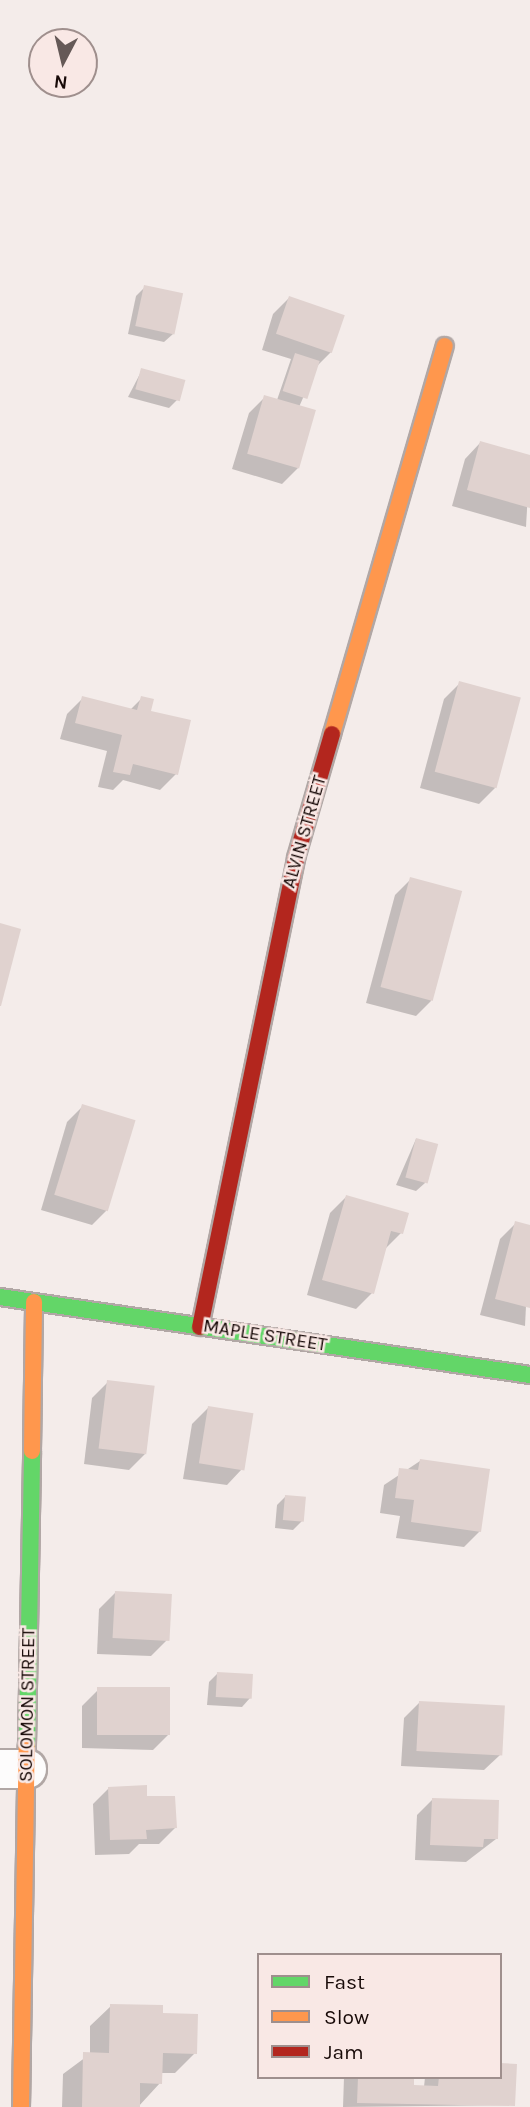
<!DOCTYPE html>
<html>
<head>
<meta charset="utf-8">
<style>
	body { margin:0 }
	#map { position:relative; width:530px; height:2107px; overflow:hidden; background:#f4ecea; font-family:Karla,sans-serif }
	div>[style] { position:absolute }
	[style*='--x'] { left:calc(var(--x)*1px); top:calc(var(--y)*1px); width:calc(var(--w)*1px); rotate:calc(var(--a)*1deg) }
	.shadow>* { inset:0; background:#0003 }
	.building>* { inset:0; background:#e0d2cf; transform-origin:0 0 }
	.roads { filter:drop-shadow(2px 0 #b1a7a5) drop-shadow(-2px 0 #b1a7a5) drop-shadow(0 2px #b1a7a5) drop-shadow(0 -2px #b1a7a5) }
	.street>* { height:38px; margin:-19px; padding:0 19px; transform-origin:19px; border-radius:19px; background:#fdfcfc }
	.fast>* { height:16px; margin:-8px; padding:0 8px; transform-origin:8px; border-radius:8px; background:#63d668 }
	.slow>* { height:16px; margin:-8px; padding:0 8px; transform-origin:8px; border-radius:8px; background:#ff974d }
	.jam>* { height:16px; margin:-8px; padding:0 8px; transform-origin:8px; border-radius:8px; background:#b3261e }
	span { translate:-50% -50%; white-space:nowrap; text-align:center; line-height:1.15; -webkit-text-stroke:5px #f9e8e5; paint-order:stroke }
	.street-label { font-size:19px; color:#180a08 }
	.legend { position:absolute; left:257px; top:1953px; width:245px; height:126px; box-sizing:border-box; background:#f9e8e5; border:2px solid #9f8f8d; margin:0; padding:9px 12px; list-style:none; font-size:21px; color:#180a08 }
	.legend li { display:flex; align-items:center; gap:14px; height:35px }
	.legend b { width:35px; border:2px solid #9f8f8d }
	.north { position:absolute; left:28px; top:28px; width:70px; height:70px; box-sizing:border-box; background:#f9e8e5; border:2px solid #9f8f8d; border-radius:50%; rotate:187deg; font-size:19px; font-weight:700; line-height:28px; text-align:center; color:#180a08 }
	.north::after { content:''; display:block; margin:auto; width:24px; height:32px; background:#655957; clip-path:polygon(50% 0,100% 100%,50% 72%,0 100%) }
</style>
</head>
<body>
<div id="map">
	<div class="shadow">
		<div style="clip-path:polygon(145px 287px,173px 334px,164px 342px,128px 334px,136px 296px)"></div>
		<div style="clip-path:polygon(289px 298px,331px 352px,317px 366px,299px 407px,298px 468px,282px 484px,232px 469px,249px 413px,265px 397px,277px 400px,291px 359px,262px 350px,273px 314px)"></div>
		<div style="clip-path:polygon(142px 370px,177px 400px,169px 408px,128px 397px)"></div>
		<div style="clip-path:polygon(480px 443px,530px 457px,526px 527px,452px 506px,465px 459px)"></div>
		<div style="clip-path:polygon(460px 683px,495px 788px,479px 804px,420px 788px,444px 699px)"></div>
		<div style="clip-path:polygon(83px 698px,130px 710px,142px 698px,176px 774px,160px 790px,123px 780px,113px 790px,98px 787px,107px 751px,60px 739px,67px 714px)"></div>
		<div style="clip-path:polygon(411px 879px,431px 1001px,416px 1016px,366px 1003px,395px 895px)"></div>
		<div style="clip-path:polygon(83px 1106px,108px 1209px,92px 1225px,41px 1210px,67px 1122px)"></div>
		<div style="clip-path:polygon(416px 1139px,425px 1183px,416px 1191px,396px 1185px)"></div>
		<div style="clip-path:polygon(346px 1197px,401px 1233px,385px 1249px,372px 1293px,356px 1309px,307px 1295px,330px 1213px)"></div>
		<div style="clip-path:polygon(516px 1223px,530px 1226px,525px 1326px,480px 1315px,500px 1239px)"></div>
		<div style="clip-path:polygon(108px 1382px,145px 1454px,129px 1470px,84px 1464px,92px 1398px)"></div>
		<div style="clip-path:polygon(208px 1408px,242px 1469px,227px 1485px,183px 1479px,192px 1424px)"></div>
		<div style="clip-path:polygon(420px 1461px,480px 1531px,464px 1547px,396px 1538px,400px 1516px,380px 1513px,384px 1485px)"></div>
		<div style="clip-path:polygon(285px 1497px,302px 1521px,293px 1530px,275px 1528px,277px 1505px)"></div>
		<div style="clip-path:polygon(115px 1593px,167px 1640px,151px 1656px,97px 1654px,99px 1609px)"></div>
		<div style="clip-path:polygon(217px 1674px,250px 1698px,242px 1707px,207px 1705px,209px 1682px)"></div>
		<div style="clip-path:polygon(98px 1690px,169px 1734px,153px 1750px,82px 1748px,82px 1706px)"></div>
		<div style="clip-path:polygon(420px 1702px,500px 1755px,484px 1770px,401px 1766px,404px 1718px)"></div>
		<div style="clip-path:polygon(109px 1788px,145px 1798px,175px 1828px,159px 1844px,139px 1844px,129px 1854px,95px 1855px,93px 1804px)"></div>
		<div style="clip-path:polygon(433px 1799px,496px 1839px,466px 1862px,415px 1860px,417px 1815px)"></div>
		<div style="clip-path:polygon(111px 2006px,161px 2015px,195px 2053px,175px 2073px,160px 2073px,160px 2083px,138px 2107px,62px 2107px,63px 2074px,90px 2054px,90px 2026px)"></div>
		<div style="clip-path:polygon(344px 2077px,412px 2077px,412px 2087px,424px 2087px,425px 2077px,500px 2077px,513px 2105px,343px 2107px)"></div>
	</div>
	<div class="building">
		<div style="left:144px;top:285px;width:40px;height:42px;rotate:12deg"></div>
		<div style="left:289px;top:296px;width:59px;height:40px;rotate:19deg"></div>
		<div style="left:295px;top:353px;width:26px;height:40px;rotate:18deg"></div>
		<div style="left:141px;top:368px;width:46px;height:22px;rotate:15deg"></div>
		<div style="left:264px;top:395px;width:54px;height:61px;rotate:16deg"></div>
		<div style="clip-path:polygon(480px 441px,530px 455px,530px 508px,467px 490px)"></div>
		<div style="left:459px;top:681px;width:64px;height:94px;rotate:15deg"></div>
		<div style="clip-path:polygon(82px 696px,137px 710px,141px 696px,154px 699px,151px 711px,191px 720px,178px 775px,133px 764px,130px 775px,113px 772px,122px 735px,75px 723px)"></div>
		<div style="left:410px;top:877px;width:54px;height:114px;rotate:15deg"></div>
		<div style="clip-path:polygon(0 923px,21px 929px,1px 1006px,0 1006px)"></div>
		<div style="left:82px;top:1104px;width:56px;height:95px;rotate:17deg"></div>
		<div style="left:416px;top:1138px;width:23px;height:41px;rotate:15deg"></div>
		<div style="clip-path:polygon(346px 1195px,409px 1213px,403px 1234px,391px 1231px,374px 1294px,322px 1280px)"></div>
		<div style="clip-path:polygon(515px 1221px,530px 1225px,530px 1308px,495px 1299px)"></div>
		<div style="left:107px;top:1380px;width:48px;height:69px;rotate:7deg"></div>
		<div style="left:208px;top:1406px;width:46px;height:58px;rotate:9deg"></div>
		<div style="clip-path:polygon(420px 1459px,490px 1469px,481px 1532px,411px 1522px,414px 1500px,395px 1498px,399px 1468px,418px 1470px)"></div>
		<div style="left:285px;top:1495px;width:21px;height:25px;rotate:5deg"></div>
		<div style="left:115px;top:1591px;width:57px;height:47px;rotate:3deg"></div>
		<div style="left:217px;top:1672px;width:36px;height:25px;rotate:3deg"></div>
		<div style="left:170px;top:1687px;width:48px;height:73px;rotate:90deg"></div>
		<div style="left:419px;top:1701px;width:86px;height:50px;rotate:3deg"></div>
		<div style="clip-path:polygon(147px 1785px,147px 1796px,175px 1796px,177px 1828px,146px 1830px,147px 1839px,110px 1840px,108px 1787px)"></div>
		<div style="clip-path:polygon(432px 1798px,499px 1800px,498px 1839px,484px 1839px,483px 1847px,430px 1845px)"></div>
		<div style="clip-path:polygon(110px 2004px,163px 2005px,163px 2013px,198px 2014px,197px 2054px,163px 2053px,162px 2084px,140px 2083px,140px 2107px,82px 2107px,83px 2052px,109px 2053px)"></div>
		<div style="clip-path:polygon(500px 2063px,517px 2064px,515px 2106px,357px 2103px,358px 2077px,414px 2077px,414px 2085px,438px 2086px,439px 2077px,500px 2077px)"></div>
	</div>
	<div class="roads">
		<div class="street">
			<div style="--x:0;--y:1769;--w:27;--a:0"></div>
		</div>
		<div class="fast">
			<div style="--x:0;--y:1297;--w:536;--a:8.37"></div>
			<div style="--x:27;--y:1745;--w:294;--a:-89"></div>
		</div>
		<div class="slow">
			<div style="--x:332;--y:734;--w:404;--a:-73.8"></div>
			<div style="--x:32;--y:1451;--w:149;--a:-89.2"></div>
			<div style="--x:21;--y:2107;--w:362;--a:-89.1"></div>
		</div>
		<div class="jam">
			<div style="--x:200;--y:1327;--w:479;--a:-78.4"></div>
			<div style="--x:296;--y:858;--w:129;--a:-73.8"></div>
		</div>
	</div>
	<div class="street-label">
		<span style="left:305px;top:832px;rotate:-74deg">ALVIN STREET</span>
		<span style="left:265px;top:1336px;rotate:9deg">MAPLE STREET</span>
		<span style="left:28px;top:1705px;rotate:-89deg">SOLOMON STREET</span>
	</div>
	<ul class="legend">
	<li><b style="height:9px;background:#63d668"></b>Fast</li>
	<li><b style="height:9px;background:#ff974d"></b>Slow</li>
	<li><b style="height:9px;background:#b3261e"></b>Jam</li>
	</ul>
	<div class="north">N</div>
</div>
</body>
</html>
